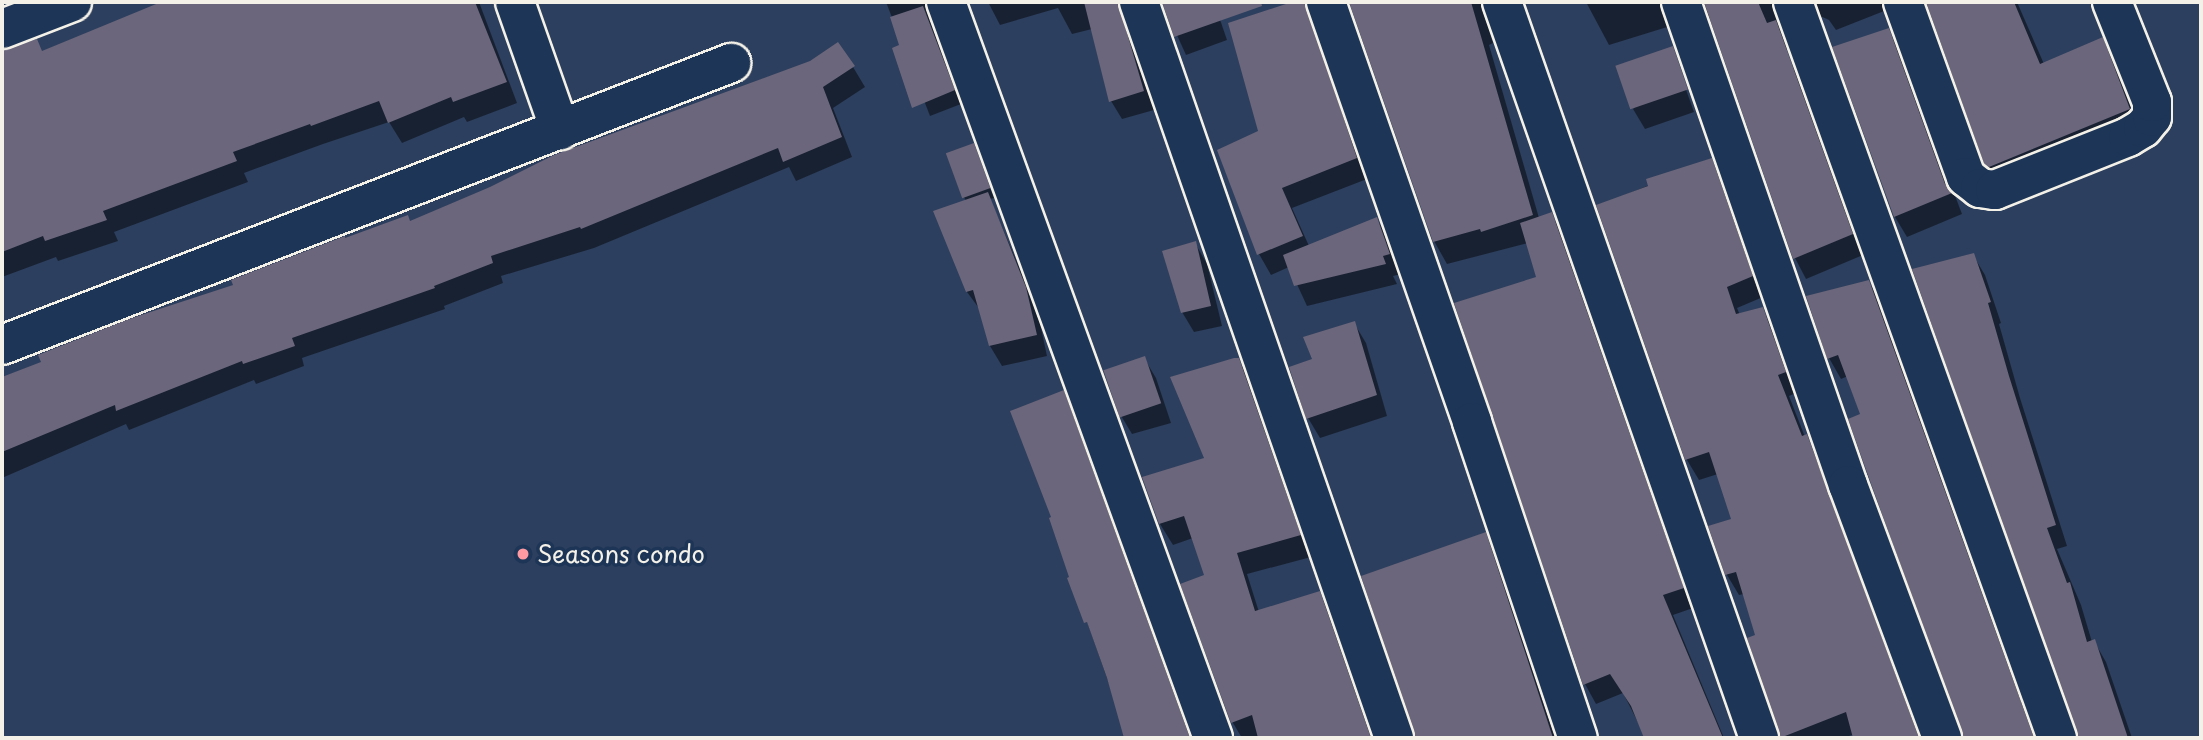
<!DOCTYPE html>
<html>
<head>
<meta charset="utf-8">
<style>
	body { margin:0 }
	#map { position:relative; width:2203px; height:740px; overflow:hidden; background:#2d3f5e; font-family:"Playpen Sans",sans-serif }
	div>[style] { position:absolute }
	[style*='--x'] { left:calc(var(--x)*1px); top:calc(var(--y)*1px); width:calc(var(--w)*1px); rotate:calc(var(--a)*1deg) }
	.shadow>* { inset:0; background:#0007 }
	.building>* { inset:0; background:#6b667b; transform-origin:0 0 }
	.roads { filter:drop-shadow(2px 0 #f4f1e8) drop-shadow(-2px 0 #f4f1e8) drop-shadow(0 2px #f4f1e8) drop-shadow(0 -2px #f4f1e8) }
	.street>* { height:38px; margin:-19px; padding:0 19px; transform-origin:19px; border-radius:19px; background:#1d3557 }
	.dots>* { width:19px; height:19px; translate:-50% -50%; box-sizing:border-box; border:4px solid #1d3557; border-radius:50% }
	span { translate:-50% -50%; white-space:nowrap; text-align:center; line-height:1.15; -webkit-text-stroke:7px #1d3557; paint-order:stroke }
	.poi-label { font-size:24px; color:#f4f1e8 }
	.left { translate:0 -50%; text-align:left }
	.frame { position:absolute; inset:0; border:4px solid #f4f1e8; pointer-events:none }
</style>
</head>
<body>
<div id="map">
	<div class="shadow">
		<div style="clip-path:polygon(166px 2px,479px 2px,517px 103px,467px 122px,464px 117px,402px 143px,389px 122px,323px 144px,244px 173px,248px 182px,114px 232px,118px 241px,58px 261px,56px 257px,2px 277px,2px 66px,43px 53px)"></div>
		<div style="clip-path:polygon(886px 2px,925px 2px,961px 104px,930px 116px)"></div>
		<div style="clip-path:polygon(988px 2px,1139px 2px,1127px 16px,1128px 29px,1154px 110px,1122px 119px,1111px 101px,1092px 29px,1072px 34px,1058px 8px,1000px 25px)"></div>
		<div style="clip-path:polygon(1162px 2px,1214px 2px,1227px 40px,1186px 55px)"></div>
		<div style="clip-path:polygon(1297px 2px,1305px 2px,1315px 20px,1367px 179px,1292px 208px,1309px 246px,1377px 219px,1388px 239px,1401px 274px,1393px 276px,1397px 284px,1307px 306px,1289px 267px,1271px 275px,1259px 254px,1219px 151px,1260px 132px,1231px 24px)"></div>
		<div style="clip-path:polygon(1345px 2px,1480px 2px,1493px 43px,1489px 45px,1539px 218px,1551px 214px,1563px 234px,1693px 608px,1673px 615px,1724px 738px,1646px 738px,1623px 693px,1596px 704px,1585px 684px,1538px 278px,1528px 243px,1447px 264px,1434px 241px,1353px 7px)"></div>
		<div style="clip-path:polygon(1586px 2px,1907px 2px,1836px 30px,1829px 20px,1818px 15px,1793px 47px,1737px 69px,1711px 18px,1706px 15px,1609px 45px)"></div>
		<div style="clip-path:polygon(1925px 2px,2017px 2px,2044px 64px,2102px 40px,2122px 75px,2149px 144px,2007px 199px,1986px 163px,1934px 17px)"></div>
		<div style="clip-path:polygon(1888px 30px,1900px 51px,1962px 214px,1907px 237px,1895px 217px,1835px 48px)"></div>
		<div style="clip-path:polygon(1790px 62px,1802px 83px,1863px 255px,1806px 279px,1795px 258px,1733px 81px)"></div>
		<div style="clip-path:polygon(853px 67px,865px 87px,833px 108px,852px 157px,796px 181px,789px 167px,594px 248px,501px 276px,503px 283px,444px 306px,445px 309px,302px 358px,304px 366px,256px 384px,254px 380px,129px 430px,126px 424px,2px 478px,2px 379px,345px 240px,410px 223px)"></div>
		<div style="clip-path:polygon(1679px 70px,1694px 112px,1645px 129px,1633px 109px)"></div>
		<div style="clip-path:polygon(973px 145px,994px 198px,990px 199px,1037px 309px,1047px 356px,1002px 366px,990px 346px,981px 311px,967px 292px,937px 216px,967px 203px,963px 195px)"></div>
		<div style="clip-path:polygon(1711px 160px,1723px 181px,1763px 297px,1737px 308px,1740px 315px,1762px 309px,1774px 330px,1796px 393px,1789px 396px,1805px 437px,1818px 457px,1922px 738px,1856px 738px,1855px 734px,1843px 738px,1783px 738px,1749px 639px,1757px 636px,1744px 594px,1739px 595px,1727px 575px,1711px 528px,1734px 520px,1718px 474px,1699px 480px,1687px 460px,1598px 206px)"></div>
		<div style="clip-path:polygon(1195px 243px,1207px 264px,1222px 326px,1194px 332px,1182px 312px)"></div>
		<div style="clip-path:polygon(1973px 255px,1985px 275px,2001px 323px,1999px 324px,2020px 398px,2067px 546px,2057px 549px,2081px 605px,2092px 642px,2094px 641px,2106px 662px,2132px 738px,2080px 738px)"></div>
		<div style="clip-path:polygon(1869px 282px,1881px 303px,2037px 738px,1965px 738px,1862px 415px,1848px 376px,1841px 379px,1829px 358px)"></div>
		<div style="clip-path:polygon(1354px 323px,1366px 343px,1387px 416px,1320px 438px,1308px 418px,1314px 360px)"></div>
		<div style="clip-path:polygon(1144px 358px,1156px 378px,1171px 423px,1132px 434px,1120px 414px)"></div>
		<div style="clip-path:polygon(1238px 360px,1251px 381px,1311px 557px,1247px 574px,1259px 612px,1319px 593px,1331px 614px,1374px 738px,1242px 738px,1233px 723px,1183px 585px,1206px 576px,1193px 538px,1173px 545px,1160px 524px,1144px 478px,1206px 459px)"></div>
		<div style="clip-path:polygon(1063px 393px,1075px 413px,1193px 738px,1128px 738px,1072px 578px)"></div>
		<div style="clip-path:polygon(1485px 534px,1497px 555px,1558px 738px,1427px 738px,1423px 723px)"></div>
	</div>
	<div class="building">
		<div style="clip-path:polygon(161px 2px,475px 2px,507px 82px,453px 102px,451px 97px,388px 123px,379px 101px,311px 126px,310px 124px,233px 152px,237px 161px,103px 211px,107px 220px,45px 241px,43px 236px,2px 252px,2px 50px,37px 39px,42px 51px)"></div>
		<div style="clip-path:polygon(1084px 2px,1118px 2px,1144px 91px,1109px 102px)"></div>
		<div style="clip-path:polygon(1162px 2px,1261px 2px,1262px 6px,1174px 37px)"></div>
		<div style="clip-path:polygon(1292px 2px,1305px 2px,1357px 158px,1282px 188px,1303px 236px,1257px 255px,1217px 150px,1258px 131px,1228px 23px)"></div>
		<div style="clip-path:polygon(1349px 2px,1471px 2px,1533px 215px,1481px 232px,1480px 229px,1433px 242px)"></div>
		<div style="clip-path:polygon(1704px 2px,1758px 2px,1767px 23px,1776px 20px,1853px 234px,1793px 259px)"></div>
		<div style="clip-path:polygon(1926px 2px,2014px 2px,2040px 64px,2103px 37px,2130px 109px,1989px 167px,1984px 164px)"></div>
		<div style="clip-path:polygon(923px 6px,955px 90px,912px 108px,892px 48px,899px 45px,890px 17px)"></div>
		<div style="clip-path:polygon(1889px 28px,1945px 184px,1952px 193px,1894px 217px,1832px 47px)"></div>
		<div style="clip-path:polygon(838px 42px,855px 66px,823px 87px,842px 137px,783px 162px,778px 148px,581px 229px,580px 227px,491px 256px,493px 263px,434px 286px,435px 288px,292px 338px,295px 346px,243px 364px,242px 361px,116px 411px,115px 405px,2px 452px,2px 377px,41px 362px,38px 355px,129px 319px,233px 285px,231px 280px,345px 236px,345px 238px,408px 215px,410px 221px,490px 187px,554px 155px,810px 61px)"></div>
		<div style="left:1673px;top:46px;width:46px;height:61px;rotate:71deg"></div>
		<div style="left:974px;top:143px;width:48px;height:30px;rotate:70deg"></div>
		<div style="clip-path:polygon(1712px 158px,1753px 276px,1727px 287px,1736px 314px,1763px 307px,1786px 372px,1778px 375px,1802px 436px,1807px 434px,1919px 738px,1853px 738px,1846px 712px,1780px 738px,1747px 638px,1755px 635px,1736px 572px,1725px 575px,1708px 526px,1731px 519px,1709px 452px,1685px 460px,1596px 205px,1648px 186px,1646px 179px)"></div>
		<div style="clip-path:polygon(988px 192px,1026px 287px,1037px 335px,989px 346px,973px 290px,966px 292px,933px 211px)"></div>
		<div style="clip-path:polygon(1552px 212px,1684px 588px,1663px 595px,1723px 738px,1644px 738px,1631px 706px,1610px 674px,1583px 685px,1454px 303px,1536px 277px,1520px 223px)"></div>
		<div style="clip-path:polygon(1377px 217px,1390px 254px,1383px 256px,1386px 264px,1294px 286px,1283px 255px)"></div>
		<div style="clip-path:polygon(1196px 241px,1211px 306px,1181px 313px,1162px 251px)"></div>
		<div style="clip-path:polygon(1974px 253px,1991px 302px,1988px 303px,2009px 376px,2056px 525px,2047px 528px,2067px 583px,2070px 582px,2087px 642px,2095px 639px,2128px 738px,2078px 738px,1912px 269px)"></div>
		<div style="clip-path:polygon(1869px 280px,2034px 738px,1963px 738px,1869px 478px,1848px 419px,1860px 414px,1838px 355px,1827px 359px,1806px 296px)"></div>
		<div style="clip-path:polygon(1355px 321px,1377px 395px,1306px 419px,1289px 367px,1312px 359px,1303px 337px)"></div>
		<div style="left:1145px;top:356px;width:50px;height:44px;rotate:71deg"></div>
		<div style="clip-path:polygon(1234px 358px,1239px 358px,1301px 535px,1237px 553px,1255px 611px,1320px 591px,1371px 738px,1258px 738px,1252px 715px,1231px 723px,1180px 584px,1204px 575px,1184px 516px,1159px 524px,1142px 477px,1204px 458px,1170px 377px)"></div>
		<div style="clip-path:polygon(1064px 390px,1190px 738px,1124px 738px,1107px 678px,1087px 622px,1084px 623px,1067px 578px,1069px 577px,1049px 518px,1051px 517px,1010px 411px)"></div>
		<div style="clip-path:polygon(1486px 532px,1553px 738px,1415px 738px,1361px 576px)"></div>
	</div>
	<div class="roads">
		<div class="street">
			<div style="--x:515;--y:2;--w:136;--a:70.6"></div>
			<div style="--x:946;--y:2;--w:783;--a:70.06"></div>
			<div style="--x:1139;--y:2;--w:779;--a:70.89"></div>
			<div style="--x:1326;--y:2;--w:445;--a:70.8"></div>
			<div style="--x:1472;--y:422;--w:333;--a:71.5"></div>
			<div style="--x:1502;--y:2;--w:780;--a:70.75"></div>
			<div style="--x:1681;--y:2;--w:511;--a:70.93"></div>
			<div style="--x:1848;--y:485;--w:270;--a:69.6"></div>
			<div style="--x:1793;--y:2;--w:782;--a:70.27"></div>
			<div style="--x:1903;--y:2;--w:186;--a:70.2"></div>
			<div style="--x:1966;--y:177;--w:18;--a:38"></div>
			<div style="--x:1980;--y:188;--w:15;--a:8"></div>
			<div style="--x:1995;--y:190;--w:143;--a:-21.7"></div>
			<div style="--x:2128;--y:137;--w:17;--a:-31"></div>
			<div style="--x:2143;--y:128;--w:14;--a:-51"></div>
			<div style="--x:2152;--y:117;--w:15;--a:-90"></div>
			<div style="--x:2152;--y:102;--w:108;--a:-111.8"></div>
			<div style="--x:2;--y:29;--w:75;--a:-21.1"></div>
			<div style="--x:2;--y:345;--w:782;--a:-21.15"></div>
		</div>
	</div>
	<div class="dots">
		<div style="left:523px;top:554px;background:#ff9aa2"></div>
	</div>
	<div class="poi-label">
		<span class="left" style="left:537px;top:554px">Seasons condo</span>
	</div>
	<div class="frame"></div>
</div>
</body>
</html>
